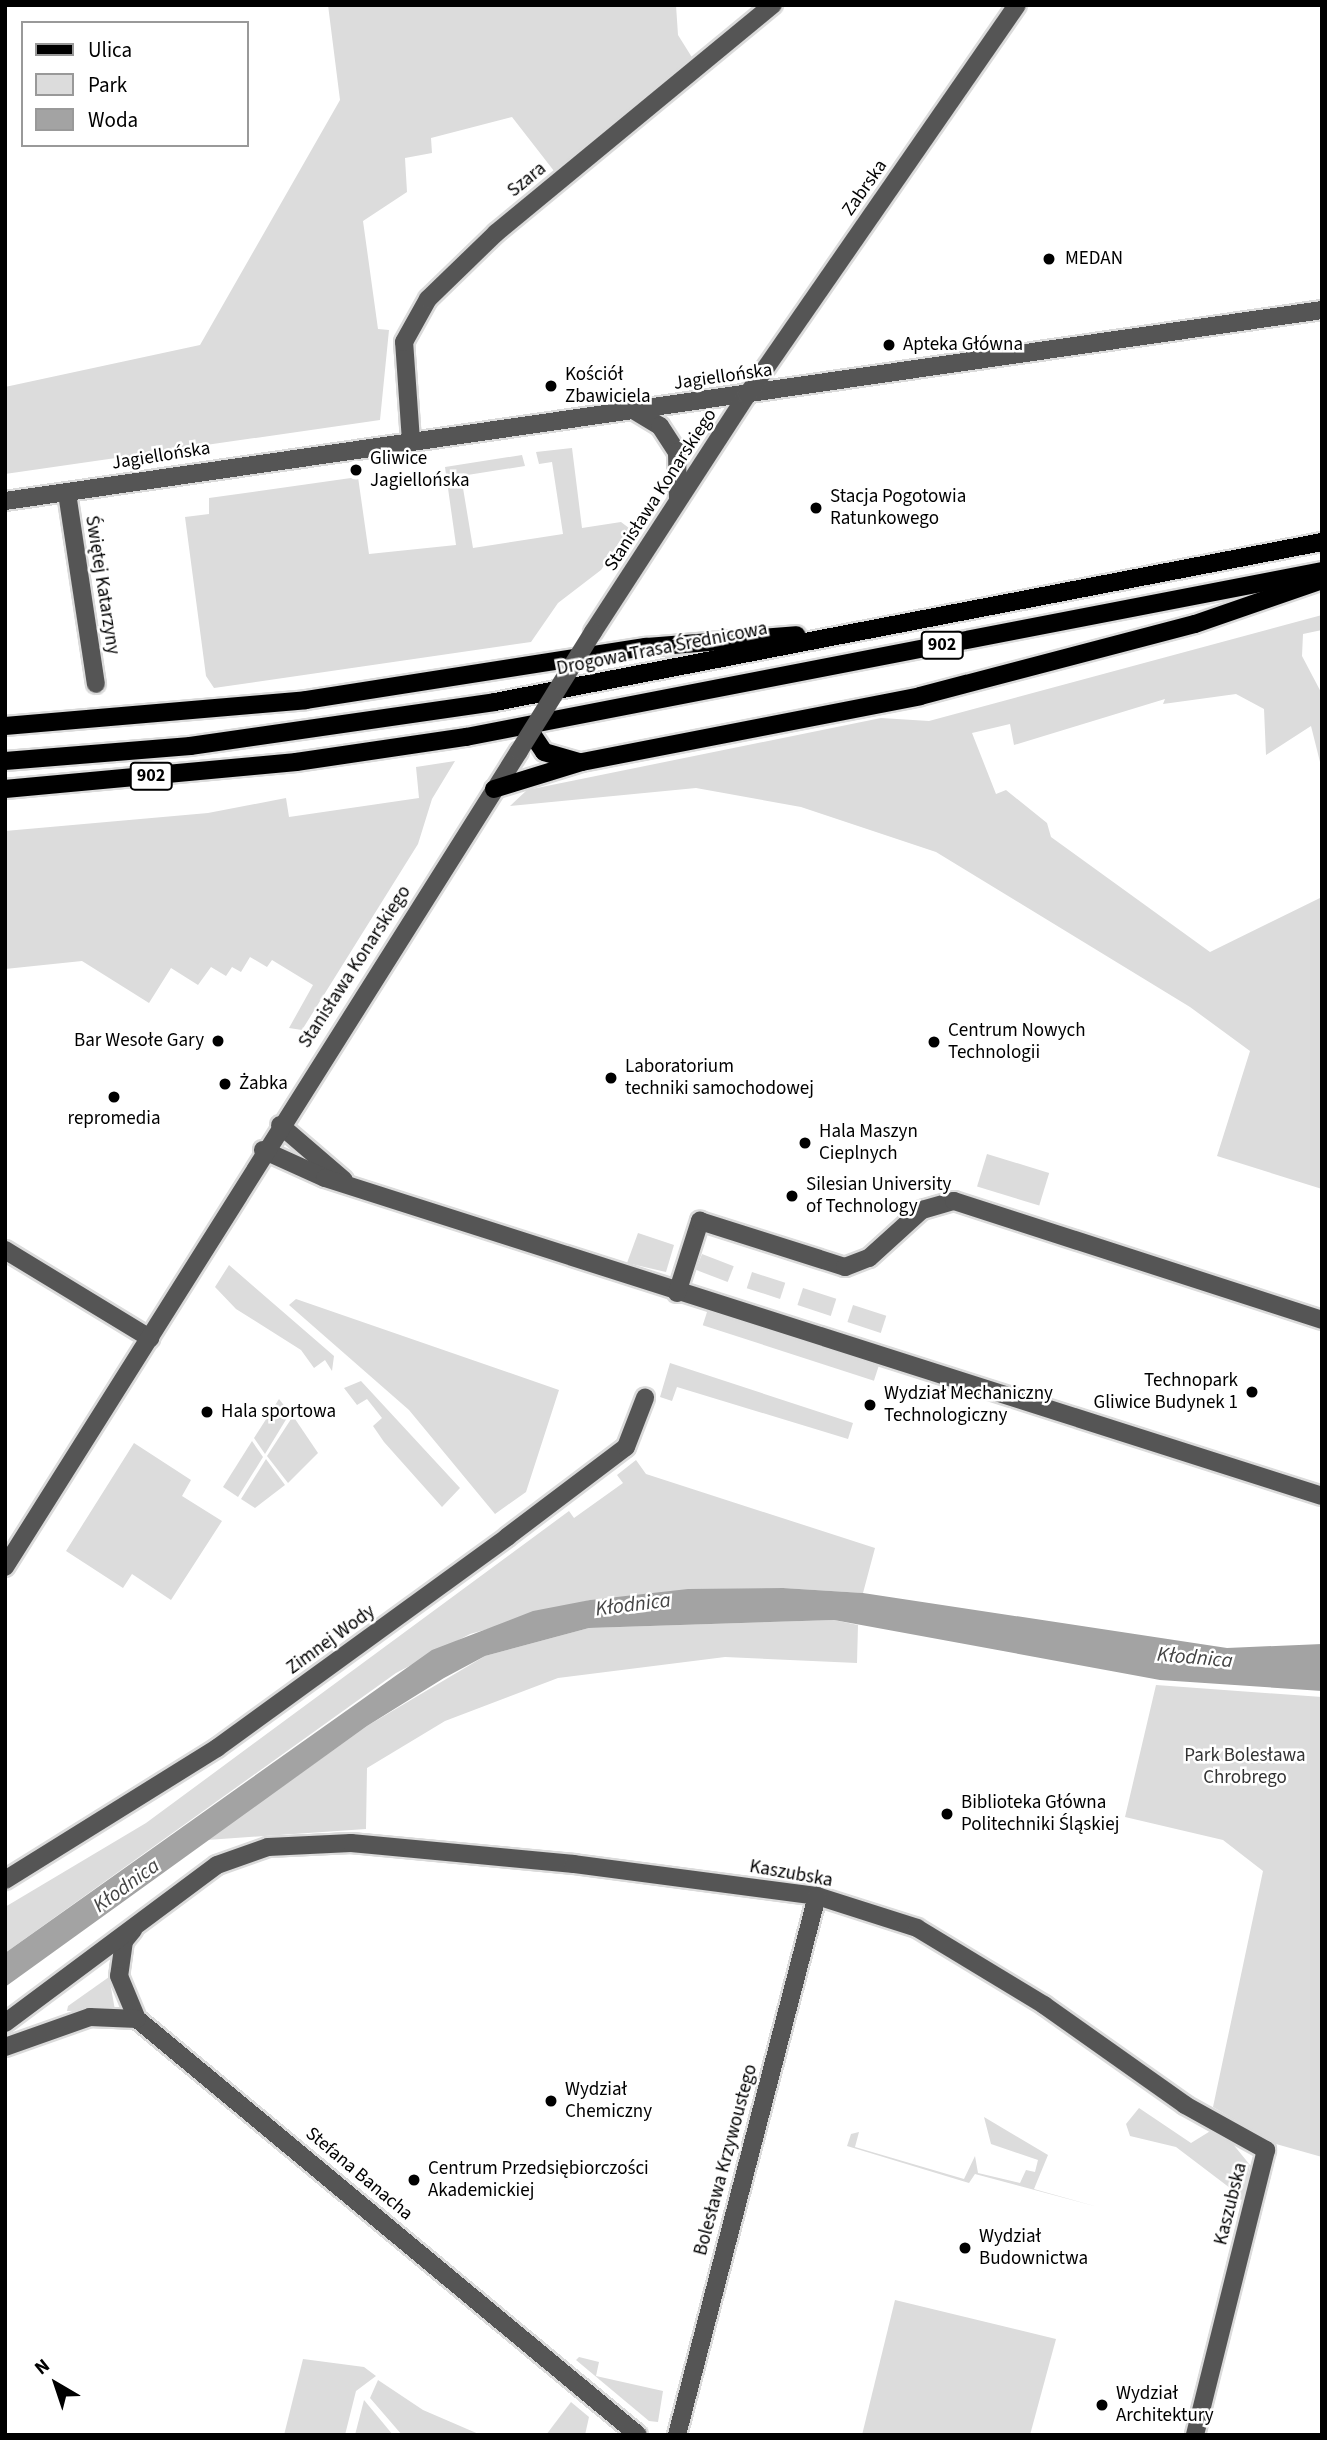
<!DOCTYPE html>
<html>
<head>
<meta charset="utf-8">
<style>
	body { margin:0 }
	#map { position:relative; width:1327px; height:2440px; overflow:hidden; background:#fff; font-family:"Source Sans 3",sans-serif }
	div>[style] { position:absolute }
	[style*='--x'] { left:calc(var(--x)*1px); top:calc(var(--y)*1px); width:calc(var(--w)*1px); rotate:calc(var(--a)*1deg) }
	.green>* { inset:0; background:#dcdcdc; transform-origin:0 0 }
	.water>* { inset:0; background:#a3a3a3 }
	.roads { filter:drop-shadow(2px 0 #dbdbdb) drop-shadow(-2px 0 #dbdbdb) drop-shadow(0 2px #dbdbdb) drop-shadow(0 -2px #dbdbdb) }
	.minor>* { height:18px; margin:-9px; padding:0 9px; transform-origin:9px; border-radius:9px; background:#555 }
	.major>* { height:18px; margin:-9px; padding:0 9px; transform-origin:9px; border-radius:9px; background:#000 }
	.minor-bridge>* { height:18px; margin:-9px; padding:0 9px; transform-origin:9px; border-radius:9px; background:#555 }
	.dots>* { width:19px; height:19px; translate:-50% -50%; box-sizing:border-box; border:4px solid #fff; border-radius:50% }
	span { translate:-50% -50%; white-space:nowrap; text-align:center; line-height:1.15; -webkit-text-stroke:5px #fff; paint-order:stroke }
	.shield-label span { padding:2px 5px; background:#fff; border:2px solid; border-radius:5px; -webkit-text-stroke-width:0 }
	.shield-label { font-size:18px; color:#000; font-weight:700 }
	.street-label { font-size:19px; color:#000 }
	.poi-label { font-size:19px; color:#000 }
	.left { translate:0 -50%; text-align:left }
	.right { translate:-100% -50%; text-align:right }
	.park-label { font-size:19px; color:#333 }
	.water-label { font-size:21px; color:#444; font-style:italic }
	.frame { position:absolute; inset:0; border:7px solid #000; pointer-events:none }
	.legend { position:absolute; left:21px; top:21px; width:228px; height:126px; box-sizing:border-box; background:#fff; border:2px solid #999; margin:0; padding:9px 12px; list-style:none; font-size:21px; color:#000 }
	.legend li { display:flex; align-items:center; gap:14px; height:35px }
	.legend b { width:35px; border:2px solid #999 }
	.north { position:absolute; left:21px; top:2349px; width:70px; height:70px; -webkit-text-stroke:5px #fff; paint-order:stroke; rotate:321deg; font-size:19px; font-weight:700; line-height:28px; text-align:center; color:#000 }
	.north::after { content:''; display:block; margin:auto; width:24px; height:32px; background:#000; clip-path:polygon(50% 0,100% 100%,50% 72%,0 100%) }
</style>
</head>
<body>
<div id="map">
	<div class="green">
		<div style="clip-path:polygon(328px 5px,676px 5px,678px 35px,693px 59px,554px 171px,512px 117px,431px 138px,432px 153px,405px 158px,407px 192px,363px 221px,378px 329px,389px 330px,380px 420px,5px 474px,5px 387px,200px 345px,340px 100px)"></div>
		<div style="clip-path:polygon(572px 448px,582px 528px,621px 522px,629px 528px,601px 570px,558px 603px,531px 642px,214px 688px,206px 676px,185px 517px,209px 514px,209px 498px,358px 477px,369px 554px,456px 545px,445px 467px,522px 455px,525px 466px,461px 476px,473px 548px,563px 534px,552px 462px,539px 464px,536px 452px)"></div>
		<div style="clip-path:polygon(1322px 615px,1322px 630px,1303px 634px,1302px 656px,1322px 694px,1322px 770px,1311px 726px,1266px 755px,1264px 709px,1236px 694px,1163px 704px,1165px 699px,1014px 745px,1010px 724px,972px 733px,996px 794px,1006px 790px,1047px 823px,1051px 837px,1210px 952px,1322px 897px,1322px 1189px,1217px 1156px,1250px 1051px,1190px 1007px,936px 852px,801px 807px,696px 788px,510px 806px,527px 790px,881px 718px,929px 721px)"></div>
		<div style="clip-path:polygon(455px 761px,432px 799px,418px 844px,302px 1030px,289px 1028px,313px 985px,272px 960px,267px 967px,250px 957px,241px 972px,232px 967px,226px 976px,211px 967px,198px 985px,171px 968px,149px 1003px,82px 961px,5px 969px,5px 831px,208px 813px,286px 798px,289px 817px,419px 798px,416px 767px)"></div>
		<div style="left:987px;top:1154px;width:65px;height:34px;rotate:17deg"></div>
		<div style="clip-path:polygon(638px 1233px,674px 1245px,666px 1272px,627px 1263px)"></div>
		<div style="left:702px;top:1254px;width:34px;height:17px;rotate:21deg"></div>
		<div style="clip-path:polygon(229px 1265px,334px 1356px,332px 1371px,325px 1360px,314px 1368px,301px 1350px,236px 1309px,215px 1287px)"></div>
		<div style="left:752px;top:1272px;width:35px;height:17px;rotate:18deg"></div>
		<div style="left:803px;top:1288px;width:35px;height:18px;rotate:18deg"></div>
		<div style="clip-path:polygon(296px 1299px,559px 1390px,526px 1492px,495px 1514px,409px 1410px,289px 1305px)"></div>
		<div style="left:853px;top:1305px;width:35px;height:18px;rotate:18deg"></div>
		<div style="left:708px;top:1309px;width:180px;height:17px;rotate:18deg"></div>
		<div style="clip-path:polygon(670px 1363px,853px 1423px,848px 1439px,677px 1387px,672px 1401px,660px 1397px)"></div>
		<div style="clip-path:polygon(361px 1381px,460px 1488px,442px 1507px,384px 1442px,373px 1426px,382px 1418px,367px 1399px,357px 1405px,344px 1388px)"></div>
		<div style="clip-path:polygon(279px 1399px,290px 1413px,265px 1454px,254px 1438px)"></div>
		<div style="clip-path:polygon(293px 1416px,318px 1453px,288px 1483px,267px 1456px)"></div>
		<div style="clip-path:polygon(252px 1441px,263px 1457px,238px 1497px,223px 1487px)"></div>
		<div style="clip-path:polygon(134px 1443px,191px 1480px,182px 1496px,222px 1521px,171px 1600px,132px 1574px,123px 1588px,66px 1551px)"></div>
		<div style="clip-path:polygon(266px 1459px,285px 1485px,255px 1508px,241px 1499px)"></div>
		<div style="clip-path:polygon(636px 1460px,646px 1474px,875px 1548px,863px 1593px,783px 1588px,590px 1600px,470px 1634px,396px 1673px,5px 1953px,5px 1907px,146px 1823px,569px 1511px,574px 1518px,623px 1483px,617px 1475px)"></div>
		<div style="clip-path:polygon(834px 1620px,858px 1625px,857px 1663px,725px 1657px,558px 1678px,445px 1721px,367px 1768px,366px 1829px,207px 1840px,367px 1726px,485px 1656px,589px 1628px)"></div>
		<div style="clip-path:polygon(1156px 1685px,1322px 1697px,1322px 2157px,1276px 2144px,1213px 2107px,1263px 1871px,1223px 1840px,1125px 1817px)"></div>
		<div style="clip-path:polygon(109px 1977px,115px 2010px,67px 2011px,68px 2006px)"></div>
		<div style="clip-path:polygon(1139px 2108px,1191px 2143px,1212px 2130px,1228px 2138px,1250px 2165px,1243px 2200px,1228px 2197px,1230px 2188px,1176px 2147px,1130px 2136px,1126px 2124px)"></div>
		<div style="clip-path:polygon(984px 2117px,1048px 2155px,1034px 2189px,1098px 2207px,975px 2174px,969px 2183px,847px 2146px,851px 2134px,859px 2132px,855px 2147px,964px 2179px,975px 2156px,978px 2173px,1020px 2183px,1026px 2170px,1035px 2172px,1038px 2160px,991px 2144px)"></div>
		<div style="clip-path:polygon(895px 2300px,1056px 2339px,1030px 2435px,862px 2435px)"></div>
		<div style="clip-path:polygon(579px 2357px,599px 2362px,596px 2376px,663px 2391px,658px 2422px,649px 2421px,576px 2360px)"></div>
		<div style="clip-path:polygon(303px 2359px,364px 2367px,376px 2376px,356px 2391px,345px 2435px,284px 2435px)"></div>
		<div style="clip-path:polygon(378px 2380px,423px 2410px,481px 2435px,402px 2435px,370px 2398px)"></div>
		<div style="clip-path:polygon(364px 2400px,393px 2435px,355px 2435px)"></div>
		<div style="clip-path:polygon(571px 2402px,589px 2417px,585px 2435px,546px 2435px)"></div>
	</div>
	<div class="water">
		<div style="clip-path:polygon(783px 1588px,863px 1593px,1227px 1648px,1322px 1644px,1322px 1691px,1160px 1680px,834px 1620px,589px 1628px,485px 1656px,444px 1678px,367px 1726px,5px 1987px,5px 1953px,432px 1650px,533px 1611px,590px 1600px,688px 1589px)"></div>
	</div>
	<div class="roads">
		<div class="minor">
			<div style="--x:635;--y:411;--w:29;--a:31"></div>
			<div style="--x:660;--y:426;--w:31;--a:57"></div>
			<div style="--x:677;--y:452;--w:47;--a:88.8"></div>
			<div style="--x:411;--y:441;--w:99;--a:-94"></div>
			<div style="--x:404;--y:342;--w:49;--a:-60.8"></div>
			<div style="--x:428;--y:299;--w:95;--a:-44.1"></div>
			<div style="--x:496;--y:233;--w:359;--a:-39.5"></div>
			<div style="--x:67;--y:493;--w:193;--a:81.4"></div>
			<div style="--x:5;--y:501;--w:1331;--a:-8.25"></div>
			<div style="--x:593;--y:632;--w:283;--a:-57"></div>
			<div style="--x:747;--y:395;--w:474;--a:-55.3"></div>
			<div style="--x:280;--y:1125;--w:84;--a:40.7"></div>
			<div style="--x:263;--y:1150;--w:68;--a:24.3"></div>
			<div style="--x:325;--y:1178;--w:1046;--a:17.69"></div>
			<div style="--x:5;--y:1250;--w:170;--a:31.3"></div>
			<div style="--x:677;--y:1293;--w:76;--a:-72.3"></div>
			<div style="--x:700;--y:1221;--w:152;--a:17.6"></div>
			<div style="--x:845;--y:1267;--w:26;--a:-21"></div>
			<div style="--x:869;--y:1258;--w:72;--a:-42.2"></div>
			<div style="--x:922;--y:1210;--w:33;--a:-16"></div>
			<div style="--x:954;--y:1201;--w:387;--a:17.9"></div>
			<div style="--x:5;--y:1567;--w:964;--a:-57.79"></div>
			<div style="--x:5;--y:1880;--w:250;--a:-31.9"></div>
			<div style="--x:217;--y:1748;--w:359;--a:-36"></div>
			<div style="--x:507;--y:1537;--w:149;--a:-37.1"></div>
			<div style="--x:626;--y:1447;--w:53;--a:-68.8"></div>
			<div style="--x:133;--y:1930;--w:14;--a:129"></div>
			<div style="--x:124;--y:1941;--w:35;--a:98"></div>
			<div style="--x:119;--y:1976;--w:47;--a:67.3"></div>
			<div style="--x:137;--y:2019;--w:651;--a:39.7"></div>
			<div style="--x:5;--y:2023;--w:264;--a:-36.7"></div>
			<div style="--x:217;--y:1865;--w:54;--a:-19.4"></div>
			<div style="--x:268;--y:1847;--w:83;--a:-2.8"></div>
			<div style="--x:351;--y:1843;--w:224;--a:5.4"></div>
			<div style="--x:574;--y:1864;--w:245;--a:7.5"></div>
			<div style="--x:817;--y:1896;--w:105;--a:17.7"></div>
			<div style="--x:917;--y:1928;--w:149;--a:31.2"></div>
			<div style="--x:1044;--y:2005;--w:173;--a:35.3"></div>
			<div style="--x:1185;--y:2105;--w:93;--a:29.1"></div>
			<div style="--x:1266;--y:2150;--w:294;--a:104"></div>
			<div style="--x:5;--y:2047;--w:90;--a:-19.4"></div>
			<div style="--x:90;--y:2017;--w:47;--a:2.4"></div>
			<div style="--x:677;--y:2435;--w:557;--a:-75.44"></div>
		</div>
		<div class="major">
			<div style="--x:5;--y:726;--w:302;--a:-4.9"></div>
			<div style="--x:306;--y:700;--w:344;--a:-8.9"></div>
			<div style="--x:646;--y:647;--w:151;--a:-4.5"></div>
			<div style="--x:530;--y:731;--w:25;--a:56"></div>
			<div style="--x:544;--y:752;--w:36;--a:16"></div>
			<div style="--x:5;--y:761;--w:186;--a:-4.6"></div>
			<div style="--x:190;--y:746;--w:308;--a:-8.2"></div>
			<div style="--x:495;--y:702;--w:842;--a:-10.95"></div>
			<div style="--x:5;--y:789;--w:292;--a:-5.3"></div>
			<div style="--x:296;--y:762;--w:172;--a:-8.4"></div>
			<div style="--x:466;--y:737;--w:872;--a:-10.97"></div>
			<div style="--x:494;--y:789;--w:92;--a:-17.1"></div>
			<div style="--x:582;--y:762;--w:344;--a:-11"></div>
			<div style="--x:920;--y:696;--w:284;--a:-14.7"></div>
			<div style="--x:1195;--y:624;--w:134;--a:-19.1"></div>
		</div>
	</div>
	<div class="minor-bridge">
		<div style="--x:519;--y:751;--w:140;--a:-58.1"></div>
	</div>
	<div class="dots">
		<div style="left:1049px;top:259px;background:#000"></div>
		<div style="left:889px;top:345px;background:#000"></div>
		<div style="left:551px;top:386px;background:#000"></div>
		<div style="left:356px;top:470px;background:#000"></div>
		<div style="left:816px;top:508px;background:#000"></div>
		<div style="left:218px;top:1041px;background:#000"></div>
		<div style="left:934px;top:1042px;background:#000"></div>
		<div style="left:611px;top:1078px;background:#000"></div>
		<div style="left:225px;top:1084px;background:#000"></div>
		<div style="left:114px;top:1097px;background:#000"></div>
		<div style="left:805px;top:1143px;background:#000"></div>
		<div style="left:792px;top:1196px;background:#000"></div>
		<div style="left:1252px;top:1392px;background:#000"></div>
		<div style="left:870px;top:1405px;background:#000"></div>
		<div style="left:207px;top:1412px;background:#000"></div>
		<div style="left:947px;top:1814px;background:#000"></div>
		<div style="left:551px;top:2101px;background:#000"></div>
		<div style="left:414px;top:2180px;background:#000"></div>
		<div style="left:965px;top:2248px;background:#000"></div>
		<div style="left:1102px;top:2405px;background:#000"></div>
	</div>
	<div class="shield-label">
		<span style="left:942px;top:645px">902</span>
		<span style="left:151px;top:776px">902</span>
	</div>
	<div class="street-label">
		<span style="left:527px;top:180px;rotate:-39deg">Szara</span>
		<span style="left:865px;top:188px;rotate:-55deg">Zabrska</span>
		<span style="left:723px;top:377px;rotate:-8deg">Jagiellońska</span>
		<span style="left:161px;top:456px;rotate:-9deg">Jagiellońska</span>
		<span style="left:661px;top:490px;rotate:-57deg">Stanisława Konarskiego</span>
		<span style="left:102px;top:585px;rotate:81deg">Świętej Katarzyny</span>
		<span style="left:662px;top:649px;rotate:-11deg">Drogowa Trasa Średnicowa</span>
		<span style="left:355px;top:967px;rotate:-57deg">Stanisława Konarskiego</span>
		<span style="left:331px;top:1640px;rotate:-36deg">Zimnej Wody</span>
		<span style="left:791px;top:1874px;rotate:10deg">Kaszubska</span>
		<span style="left:726px;top:2160px;rotate:-75deg">Bolesława Krzywoustego</span>
		<span style="left:359px;top:2174px;rotate:40deg">Stefana Banacha</span>
		<span style="left:1231px;top:2204px;rotate:-76deg">Kaszubska</span>
	</div>
	<div class="poi-label">
		<span class="left" style="left:1065px;top:259px">MEDAN</span>
		<span class="left" style="left:903px;top:345px">Apteka Główna</span>
		<span class="left" style="left:565px;top:386px">Kościół<br>Zbawiciela</span>
		<span class="left" style="left:370px;top:470px">Gliwice<br>Jagiellońska</span>
		<span class="left" style="left:830px;top:508px">Stacja Pogotowia<br>Ratunkowego</span>
		<span class="left" style="left:948px;top:1042px">Centrum Nowych<br>Technologii</span>
		<span class="right" style="left:204px;top:1041px">Bar Wesołe Gary</span>
		<span class="left" style="left:625px;top:1078px">Laboratorium<br>techniki samochodowej</span>
		<span class="left" style="left:239px;top:1084px">Żabka</span>
		<span style="left:114px;top:1119px">repromedia</span>
		<span class="left" style="left:819px;top:1143px">Hala Maszyn<br>Cieplnych</span>
		<span class="left" style="left:806px;top:1196px">Silesian University<br>of Technology</span>
		<span class="right" style="left:1238px;top:1392px">Technopark<br>Gliwice Budynek 1</span>
		<span class="left" style="left:884px;top:1405px">Wydział Mechaniczny<br>Technologiczny</span>
		<span class="left" style="left:221px;top:1412px">Hala sportowa</span>
		<span class="left" style="left:961px;top:1814px">Biblioteka Główna<br>Politechniki Śląskiej</span>
		<span class="left" style="left:565px;top:2101px">Wydział<br>Chemiczny</span>
		<span class="left" style="left:428px;top:2180px">Centrum Przedsiębiorczości<br>Akademickiej</span>
		<span class="left" style="left:979px;top:2248px">Wydział<br>Budownictwa</span>
		<span class="left" style="left:1116px;top:2405px">Wydział<br>Architektury</span>
	</div>
	<div class="park-label">
		<span style="left:1245px;top:1767px">Park Bolesława<br>Chrobrego</span>
	</div>
	<div class="water-label">
		<span style="left:633px;top:1604px;rotate:-7deg">Kłodnica</span>
		<span style="left:1195px;top:1657px;rotate:5deg">Kłodnica</span>
		<span style="left:126px;top:1885px;rotate:-36deg">Kłodnica</span>
	</div>
	<div class="frame"></div>
	<ul class="legend">
	<li><b style="height:9px;background:#000"></b>Ulica</li>
	<li><b style="height:19px;background:#dcdcdc"></b>Park</li>
	<li><b style="height:19px;background:#a3a3a3"></b>Woda</li>
	</ul>
	<div class="north">N</div>
</div>
</body>
</html>
